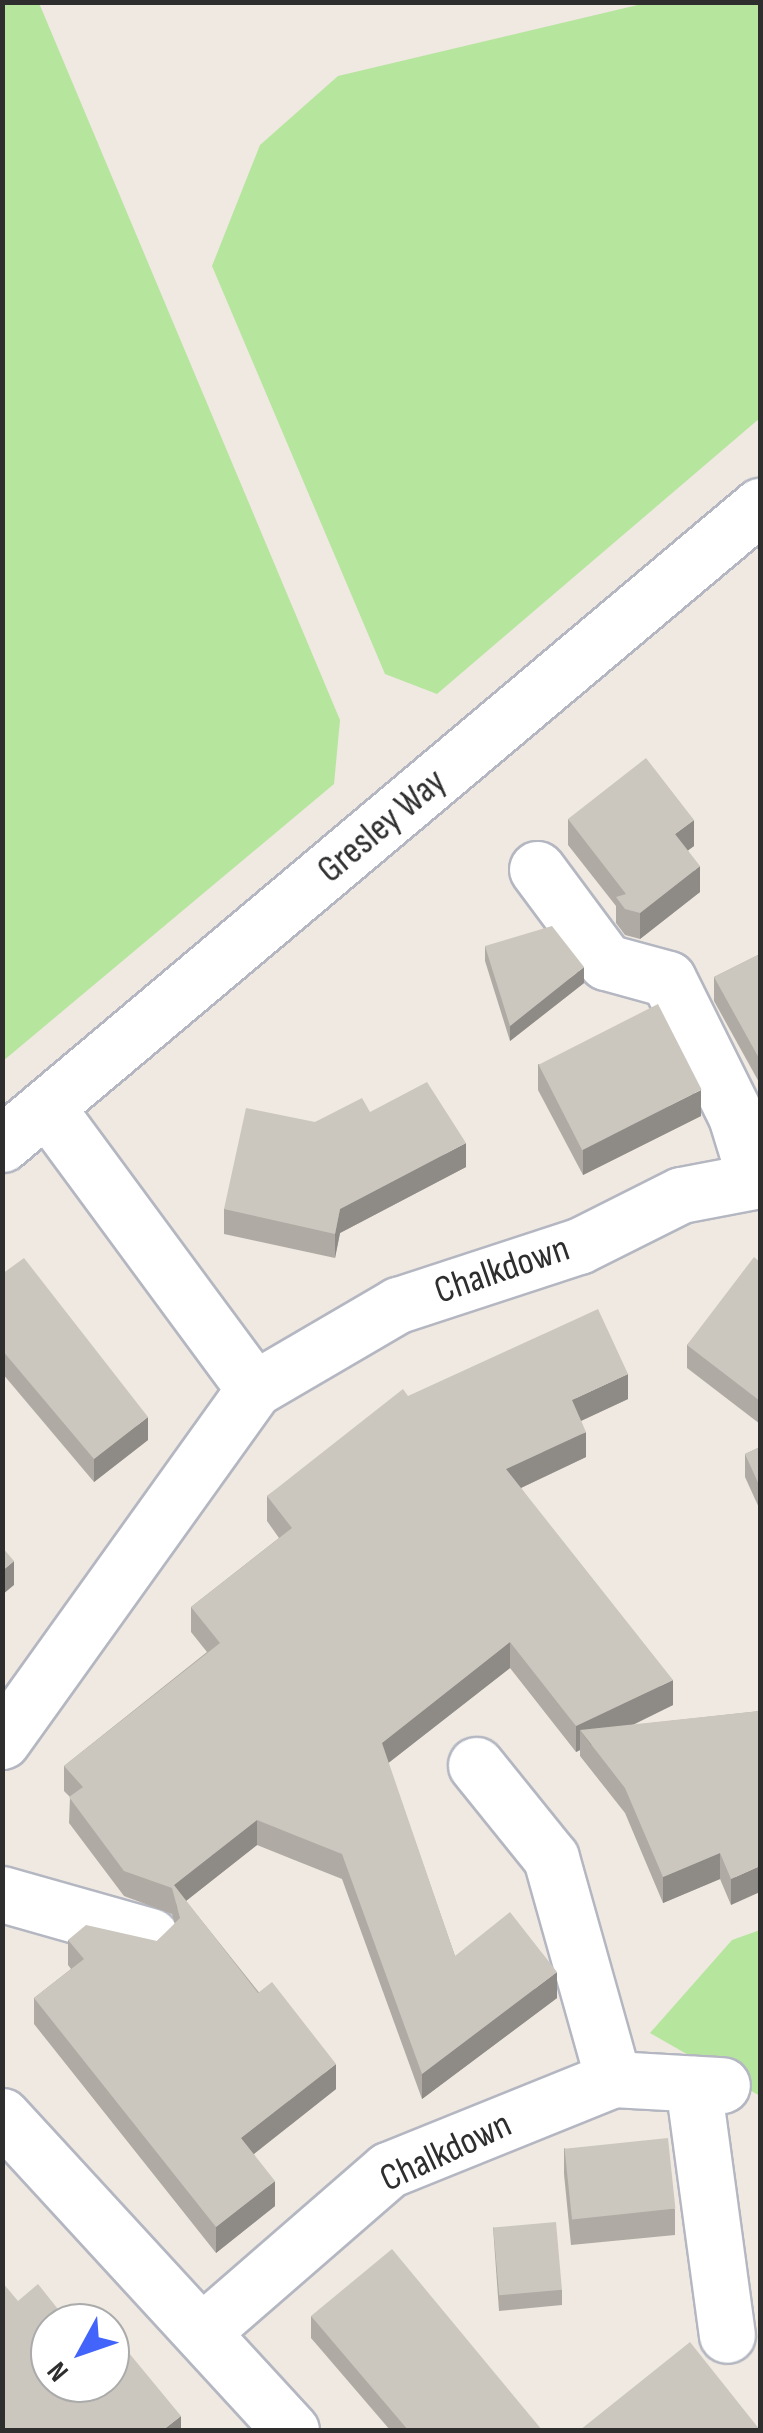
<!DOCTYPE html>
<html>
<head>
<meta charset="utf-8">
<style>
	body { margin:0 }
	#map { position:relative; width:763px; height:2433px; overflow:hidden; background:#efe9e1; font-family:"Sofia Sans Condensed",sans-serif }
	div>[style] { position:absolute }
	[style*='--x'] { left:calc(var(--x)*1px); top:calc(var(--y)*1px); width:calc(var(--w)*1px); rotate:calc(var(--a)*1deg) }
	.green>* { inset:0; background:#b6e59e }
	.roads { filter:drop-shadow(2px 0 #b4b7c1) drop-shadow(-2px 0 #b4b7c1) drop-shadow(0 2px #b4b7c1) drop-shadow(0 -2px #b4b7c1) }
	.minor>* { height:55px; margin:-27.5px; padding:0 27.5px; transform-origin:27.5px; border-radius:27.5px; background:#fff }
	.wall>* { inset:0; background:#afaba4 }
	.shaded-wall>* { inset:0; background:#8e8b86 }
	.building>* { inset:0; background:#cbc7bf; transform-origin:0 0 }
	span { translate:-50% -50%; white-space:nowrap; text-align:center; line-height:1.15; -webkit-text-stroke:8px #fff; paint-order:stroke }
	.street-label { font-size:38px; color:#2e2e2e }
	.frame { position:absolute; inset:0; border:5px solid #2e2e2e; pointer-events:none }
	.north { position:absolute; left:30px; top:2303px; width:100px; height:100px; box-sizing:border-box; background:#fff; border:2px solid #ababab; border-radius:50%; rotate:230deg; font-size:28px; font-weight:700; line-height:40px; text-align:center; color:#2e2e2e }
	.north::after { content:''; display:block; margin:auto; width:35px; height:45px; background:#4264fb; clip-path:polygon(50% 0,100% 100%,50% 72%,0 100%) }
</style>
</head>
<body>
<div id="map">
	<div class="green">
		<div style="clip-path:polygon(39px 3px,340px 720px,334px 784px,3px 1061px,2px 3px)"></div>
		<div style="clip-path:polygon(646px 3px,760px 3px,760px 418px,437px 694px,385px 674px,212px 266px,260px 145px,338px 76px)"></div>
		<div style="clip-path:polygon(760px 1930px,760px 2096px,650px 2033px,732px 1940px)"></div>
	</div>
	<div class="roads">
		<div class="minor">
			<div style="--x:537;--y:869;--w:116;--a:53.4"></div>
			<div style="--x:606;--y:962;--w:64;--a:15.3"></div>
			<div style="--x:668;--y:979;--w:153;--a:63.6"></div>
			<div style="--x:736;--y:1116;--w:68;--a:72.9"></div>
			<div style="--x:47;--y:1108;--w:349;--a:53.6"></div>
			<div style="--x:2;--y:1144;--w:991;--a:-40.09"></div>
			<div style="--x:2;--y:1741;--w:433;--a:-54.4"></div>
			<div style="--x:254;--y:1389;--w:167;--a:-30.3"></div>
			<div style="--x:398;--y:1305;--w:190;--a:-18.1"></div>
			<div style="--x:579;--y:1246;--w:114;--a:-26.6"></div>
			<div style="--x:681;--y:1195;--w:80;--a:-10.8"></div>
			<div style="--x:476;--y:1765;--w:119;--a:51.1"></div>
			<div style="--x:551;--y:1858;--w:230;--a:74.3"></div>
			<div style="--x:2;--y:1894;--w:154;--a:15.8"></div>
			<div style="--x:693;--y:2084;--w:253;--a:82.3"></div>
			<div style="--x:2;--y:2116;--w:427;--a:47.4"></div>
			<div style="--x:204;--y:2330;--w:244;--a:-41"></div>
			<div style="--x:388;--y:2170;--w:243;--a:-22"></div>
			<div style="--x:613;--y:2079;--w:109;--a:3.2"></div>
		</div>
	</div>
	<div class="wall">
		<div style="clip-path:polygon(568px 819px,694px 846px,688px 850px,700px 892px,640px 939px,625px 935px,616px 923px,616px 906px,568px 845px)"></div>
		<div style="clip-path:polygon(485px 946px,584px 983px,510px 1041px,485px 961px)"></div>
		<div style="clip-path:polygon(760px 954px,760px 1084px,714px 1001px,714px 977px)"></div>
		<div style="clip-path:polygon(538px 1064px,701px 1116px,583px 1175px,538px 1090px)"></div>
		<div style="clip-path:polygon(370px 1112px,466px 1167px,340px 1233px,335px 1258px,224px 1234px,224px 1209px,315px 1122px)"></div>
		<div style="clip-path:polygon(760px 1262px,760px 1424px,687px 1368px,687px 1345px)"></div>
		<div style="clip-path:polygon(2px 1274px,148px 1440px,94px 1482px,2px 1373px)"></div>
		<div style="clip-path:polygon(408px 1396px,628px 1399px,581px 1421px,586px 1457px,521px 1488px,673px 1705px,633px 1725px,760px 1711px,731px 1905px,720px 1879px,663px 1903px,625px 1813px,580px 1756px,580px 1750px,576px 1752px,510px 1668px,388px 1763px,455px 1956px,557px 1998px,422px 2099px,342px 1879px,257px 1845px,186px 1901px,336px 2089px,254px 2154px,275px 2206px,216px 2253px,34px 2024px,34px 1998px,71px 1969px,68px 1965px,68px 1940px,157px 1941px,175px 1924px,172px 1914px,124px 1896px,69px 1823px,70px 1797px,64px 1791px,64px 1766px,207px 1652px,191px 1632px,191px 1607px,279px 1538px,267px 1521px,267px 1496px)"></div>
		<div style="clip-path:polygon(760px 1447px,760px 1510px,745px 1477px,745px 1454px)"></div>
		<div style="clip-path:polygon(564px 2148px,675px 2209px,675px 2235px,571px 2245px,564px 2174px)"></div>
		<div style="clip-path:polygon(493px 2227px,562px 2290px,562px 2305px,499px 2311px)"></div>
		<div style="clip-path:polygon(311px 2316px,542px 2430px,390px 2430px,311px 2338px)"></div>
	</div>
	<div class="shaded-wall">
		<div style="clip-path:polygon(694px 820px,694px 846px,675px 860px,675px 834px)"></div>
		<div style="clip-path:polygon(700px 866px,700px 892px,640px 939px,640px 913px)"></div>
		<div style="clip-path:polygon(584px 967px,584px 983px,510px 1041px,510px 1026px)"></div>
		<div style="clip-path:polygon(701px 1090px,701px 1116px,583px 1175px,583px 1149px)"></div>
		<div style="clip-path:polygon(466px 1143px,466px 1167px,340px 1233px,335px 1258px,335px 1234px,340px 1209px)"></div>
		<div style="clip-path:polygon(628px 1374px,628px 1399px,572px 1425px,572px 1400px)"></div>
		<div style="clip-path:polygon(148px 1417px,148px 1440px,94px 1482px,94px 1459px)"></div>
		<div style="clip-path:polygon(586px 1432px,586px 1457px,506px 1495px,506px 1469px)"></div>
		<div style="clip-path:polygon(14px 1561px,14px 1585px,2px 1595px,2px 1571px)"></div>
		<div style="clip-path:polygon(510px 1642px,510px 1668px,382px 1768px,382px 1743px)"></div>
		<div style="clip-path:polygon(673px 1680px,673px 1705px,591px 1745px,580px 1730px,580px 1750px,576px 1752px,576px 1726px)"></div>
		<div style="clip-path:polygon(257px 1820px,257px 1845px,177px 1908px,174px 1885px)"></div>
		<div style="clip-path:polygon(720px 1853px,720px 1879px,663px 1903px,663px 1877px)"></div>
		<div style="clip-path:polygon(760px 1866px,760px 1892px,731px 1905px,731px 1879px)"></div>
		<div style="clip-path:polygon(557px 1972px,557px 1998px,422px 2099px,422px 2074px)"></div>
		<div style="clip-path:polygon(336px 2064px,336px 2089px,241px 2164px,241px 2138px)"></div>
		<div style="clip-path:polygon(275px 2181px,275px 2206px,216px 2253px,216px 2227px)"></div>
		<div style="clip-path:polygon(181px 2416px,181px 2430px,163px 2430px)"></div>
	</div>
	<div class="building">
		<div style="clip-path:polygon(646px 758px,694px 820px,675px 834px,700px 866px,640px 913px,625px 909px,616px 897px,626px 894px,568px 819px)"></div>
		<div style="clip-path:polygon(552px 926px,584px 967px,510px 1026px,485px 946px)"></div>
		<div style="clip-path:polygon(760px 954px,760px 1060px,714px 977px)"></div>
		<div style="left:658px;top:1004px;width:96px;height:134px;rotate:63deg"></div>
		<div style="clip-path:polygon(427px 1082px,466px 1143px,340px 1209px,335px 1234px,224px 1209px,246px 1108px,315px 1122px,362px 1098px,370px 1112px)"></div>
		<div style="clip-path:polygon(754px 1257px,760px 1262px,760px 1401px,687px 1345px)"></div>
		<div style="clip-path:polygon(24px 1258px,148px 1417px,94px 1459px,2px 1350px,2px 1274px)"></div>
		<div style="clip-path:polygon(598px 1309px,628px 1374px,572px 1400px,586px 1432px,506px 1469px,673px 1680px,576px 1726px,510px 1642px,382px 1743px,455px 1956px,510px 1912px,557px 1972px,422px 2074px,342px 1854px,257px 1820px,174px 1885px,258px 1993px,272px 1982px,336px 2064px,241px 2138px,275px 2181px,216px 2227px,34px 1998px,84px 1959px,68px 1940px,86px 1925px,157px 1941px,180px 1918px,172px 1888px,124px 1871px,69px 1797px,83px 1787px,64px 1766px,220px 1643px,191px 1607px,292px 1528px,267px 1496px,403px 1389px,408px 1396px)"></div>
		<div style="clip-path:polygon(760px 1447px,760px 1487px,745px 1454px)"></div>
		<div style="clip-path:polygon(2px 1547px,14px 1561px,2px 1571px)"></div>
		<div style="clip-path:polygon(760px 1711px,760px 1866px,731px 1879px,720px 1853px,663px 1877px,625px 1788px,580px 1730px)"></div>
		<div style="left:668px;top:2138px;width:71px;height:104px;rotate:84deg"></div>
		<div style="left:556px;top:2222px;width:68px;height:63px;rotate:85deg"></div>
		<div style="clip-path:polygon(392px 2249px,542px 2430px,408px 2430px,311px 2316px)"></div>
		<div style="clip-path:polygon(2px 2282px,18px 2301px,38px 2284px,69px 2323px,50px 2323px,50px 2383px,110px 2383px,110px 2330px,181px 2416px,163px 2430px,2px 2430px)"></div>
		<div style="clip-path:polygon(690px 2342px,760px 2430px,580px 2430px)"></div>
	</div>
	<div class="street-label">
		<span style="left:382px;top:826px;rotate:-40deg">Gresley Way</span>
		<span style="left:502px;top:1270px;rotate:-19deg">Chalkdown</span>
		<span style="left:446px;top:2152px;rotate:-25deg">Chalkdown</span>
	</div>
	<div class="frame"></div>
	<div class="north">N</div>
</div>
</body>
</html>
